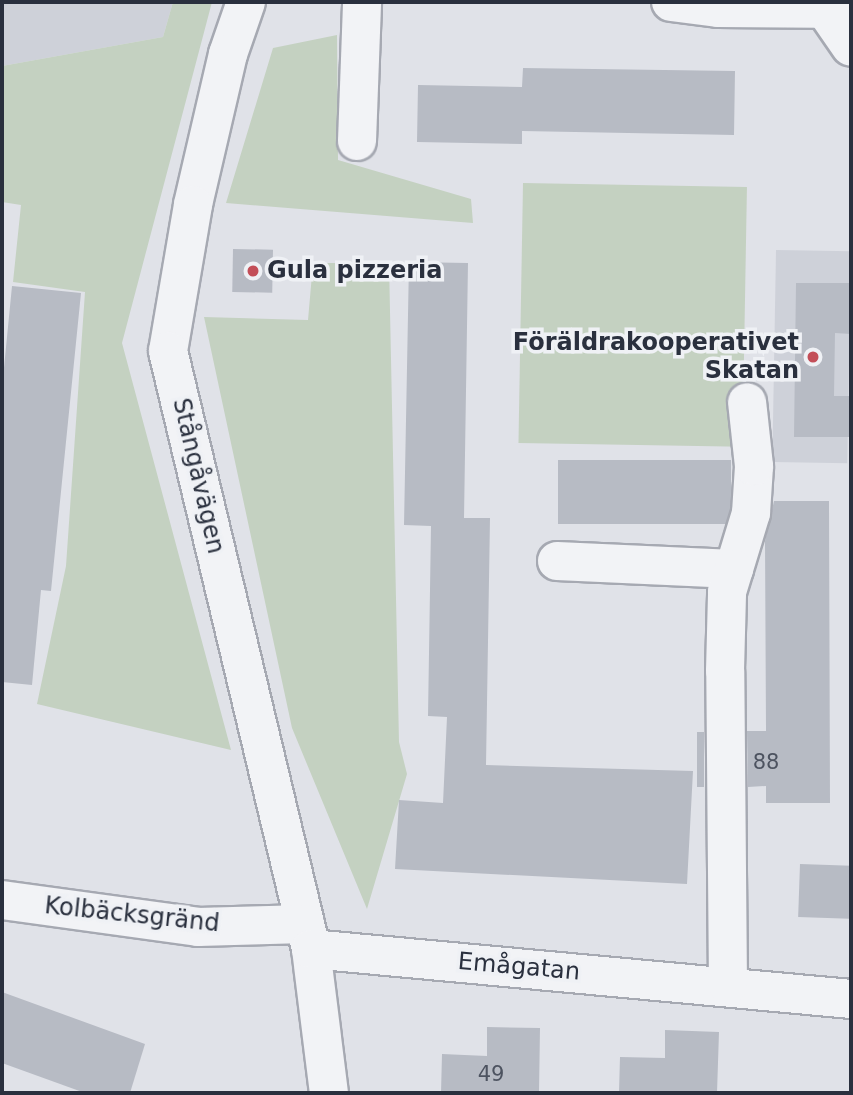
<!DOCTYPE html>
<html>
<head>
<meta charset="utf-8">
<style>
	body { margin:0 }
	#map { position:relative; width:853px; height:1095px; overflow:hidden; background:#e0e2e8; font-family:"DejaVu Sans",sans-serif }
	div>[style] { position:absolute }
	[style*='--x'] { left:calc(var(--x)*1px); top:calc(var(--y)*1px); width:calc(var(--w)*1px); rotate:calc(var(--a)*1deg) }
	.built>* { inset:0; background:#ced1d9; transform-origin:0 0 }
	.green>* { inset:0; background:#c4d1c1; transform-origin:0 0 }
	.building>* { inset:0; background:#b7bbc4; transform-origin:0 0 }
	.roads { filter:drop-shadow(2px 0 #a6a9b2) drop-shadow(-2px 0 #a6a9b2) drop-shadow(0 2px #a6a9b2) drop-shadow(0 -2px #a6a9b2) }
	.minor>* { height:38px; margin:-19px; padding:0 19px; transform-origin:19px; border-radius:19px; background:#f2f3f6 }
	.dots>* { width:19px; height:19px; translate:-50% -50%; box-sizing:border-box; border:4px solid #eff1f5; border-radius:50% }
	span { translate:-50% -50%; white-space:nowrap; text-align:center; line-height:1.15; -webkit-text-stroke:7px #eff1f5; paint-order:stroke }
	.number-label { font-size:21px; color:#4d5360 }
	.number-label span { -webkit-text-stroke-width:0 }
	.poi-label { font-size:24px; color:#2a303e; font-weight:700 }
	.left { translate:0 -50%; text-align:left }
	.right { translate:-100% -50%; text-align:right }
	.street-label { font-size:24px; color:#2a303e }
	.frame { position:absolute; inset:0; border:4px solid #2a303e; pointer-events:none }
</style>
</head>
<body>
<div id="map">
	<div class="built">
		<div style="clip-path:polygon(2px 2px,173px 2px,163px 37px,2px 66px)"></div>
		<div style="left:776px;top:250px;width:75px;height:212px;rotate:1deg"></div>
	</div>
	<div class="green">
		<div style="clip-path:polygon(173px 2px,212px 2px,122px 343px,231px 750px,37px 704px,66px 566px,85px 292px,13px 282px,21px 205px,2px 202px,2px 66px,163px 37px)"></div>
		<div style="clip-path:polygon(337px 35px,338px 160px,471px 199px,473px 223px,226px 203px,273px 48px)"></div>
		<div style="left:523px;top:183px;width:224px;height:260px;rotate:1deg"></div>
		<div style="clip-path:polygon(313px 263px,389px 263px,399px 742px,407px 774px,367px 909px,292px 728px,204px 317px,308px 320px)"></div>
	</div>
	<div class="building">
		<div style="clip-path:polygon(523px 68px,735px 71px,734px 135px,522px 131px,522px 144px,417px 142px,418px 85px,522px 87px)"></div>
		<div style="left:233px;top:249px;width:40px;height:43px;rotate:1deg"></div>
		<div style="clip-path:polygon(409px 262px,468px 263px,464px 518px,490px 518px,486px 765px,693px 771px,687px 884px,395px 869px,399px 800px,443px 803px,447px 717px,428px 716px,431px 526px,404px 525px)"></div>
		<div style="clip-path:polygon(796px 283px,851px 283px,851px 334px,835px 333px,834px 396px,851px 396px,851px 437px,794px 437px)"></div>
		<div style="clip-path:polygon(12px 286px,81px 293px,51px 591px,41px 590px,32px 685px,2px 682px,2px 388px)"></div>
		<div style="left:558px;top:460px;width:173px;height:64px"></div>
		<div style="clip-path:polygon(774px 501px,829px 501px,830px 803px,766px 803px,766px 786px,748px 787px,747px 731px,766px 731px,765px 541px)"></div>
		<div style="left:697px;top:732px;width:7px;height:55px"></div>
		<div style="left:800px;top:864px;width:51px;height:53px;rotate:2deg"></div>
		<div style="clip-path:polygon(2px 992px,145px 1044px,130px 1093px,85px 1093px,2px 1063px)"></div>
		<div style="clip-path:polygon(487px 1027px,540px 1028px,539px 1093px,441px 1093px,442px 1054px,487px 1056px)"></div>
		<div style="clip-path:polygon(665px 1030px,719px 1032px,717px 1093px,619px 1093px,620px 1057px,665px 1058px)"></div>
	</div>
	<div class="roads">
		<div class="minor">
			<div style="--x:246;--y:2;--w:55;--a:109.1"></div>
			<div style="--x:228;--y:54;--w:155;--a:103.1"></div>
			<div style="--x:193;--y:205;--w:148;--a:99.7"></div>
			<div style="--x:168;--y:351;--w:615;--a:76.55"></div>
			<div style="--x:311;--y:949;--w:145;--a:82.9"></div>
			<div style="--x:671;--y:2;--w:47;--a:7.3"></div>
			<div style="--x:718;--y:8;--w:133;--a:0.4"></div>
			<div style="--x:824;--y:8;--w:47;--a:55.3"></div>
			<div style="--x:357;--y:141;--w:139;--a:-87.9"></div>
			<div style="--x:557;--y:561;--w:177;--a:2.6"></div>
			<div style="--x:734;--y:569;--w:59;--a:-73.1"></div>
			<div style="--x:751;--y:513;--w:47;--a:-86.3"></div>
			<div style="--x:754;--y:466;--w:64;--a:-96.2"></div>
			<div style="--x:2;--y:900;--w:198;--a:7.8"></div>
			<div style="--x:198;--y:927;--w:107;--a:-1.6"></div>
			<div style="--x:311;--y:949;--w:542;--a:5.29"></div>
			<div style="--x:728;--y:985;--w:314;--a:-90.5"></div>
			<div style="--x:725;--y:671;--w:79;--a:-88.5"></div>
			<div style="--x:727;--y:592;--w:24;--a:-73"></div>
		</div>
	</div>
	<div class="dots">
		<div style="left:253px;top:271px;background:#c34e58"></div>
		<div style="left:813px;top:357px;background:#c34e58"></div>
	</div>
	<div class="number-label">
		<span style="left:766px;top:762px">88</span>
		<span style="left:491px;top:1074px">49</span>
	</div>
	<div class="poi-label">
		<span class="left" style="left:267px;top:271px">Gula pizzeria</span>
		<span class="right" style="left:799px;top:357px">Föräldrakooperativet<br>Skatan</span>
	</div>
	<div class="street-label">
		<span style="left:198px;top:476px;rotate:77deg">Stångåvägen</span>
		<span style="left:132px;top:915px;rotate:6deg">Kolbäcksgränd</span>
		<span style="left:519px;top:967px;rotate:5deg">Emågatan</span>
	</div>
	<div class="frame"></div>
</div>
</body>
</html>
